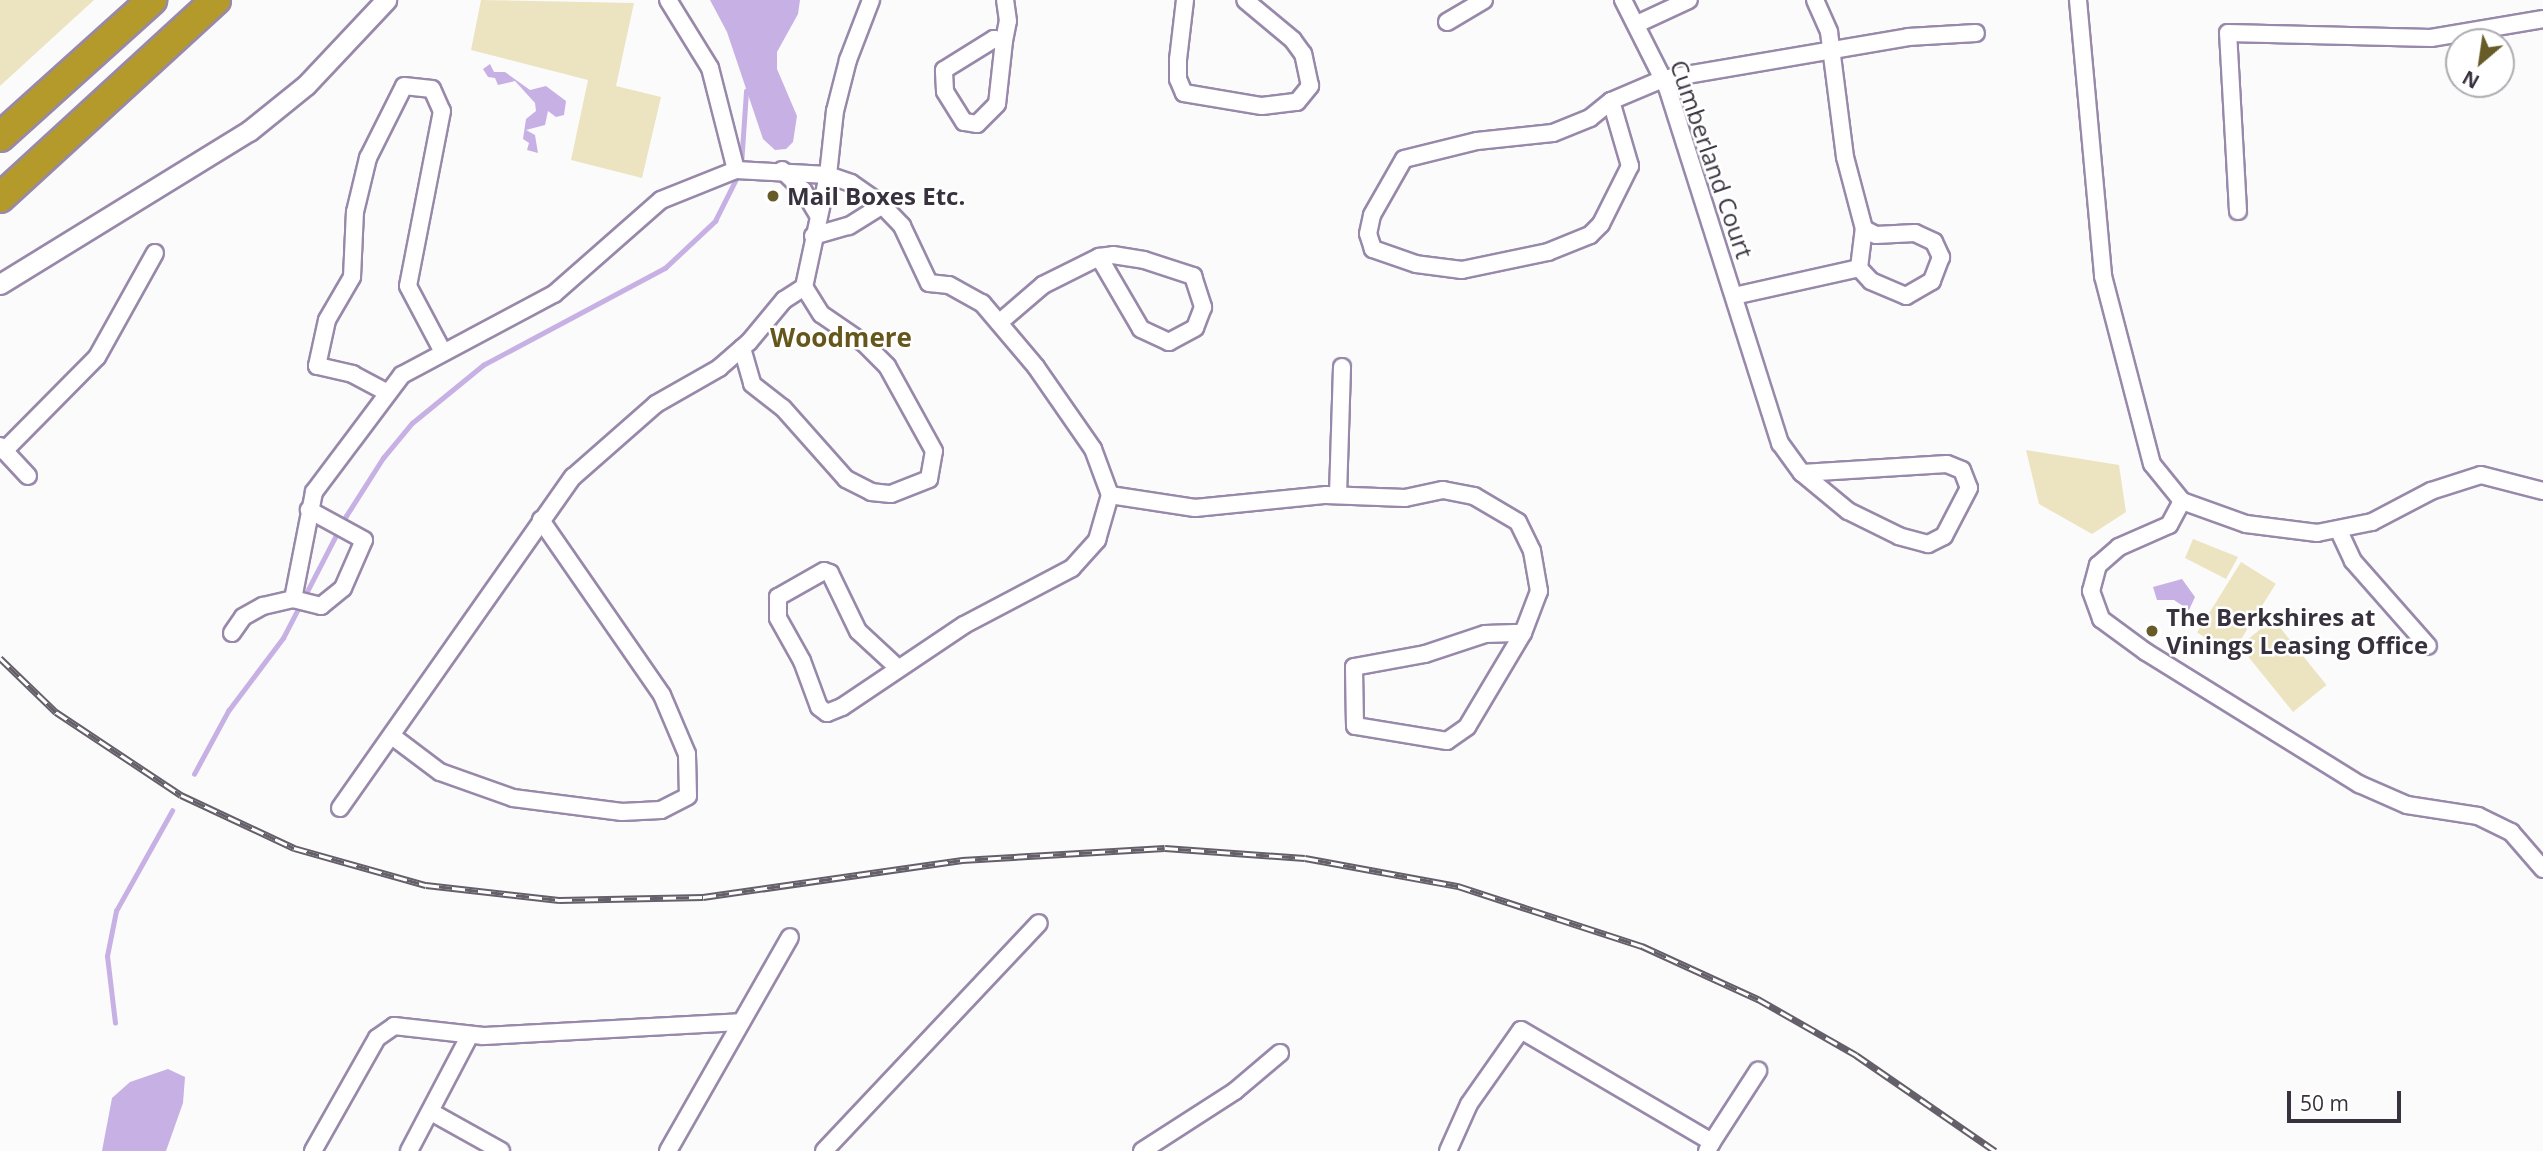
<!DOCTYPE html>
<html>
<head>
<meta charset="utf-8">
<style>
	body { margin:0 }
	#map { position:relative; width:2543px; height:1151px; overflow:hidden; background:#fbfbfb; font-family:"Open Sans",sans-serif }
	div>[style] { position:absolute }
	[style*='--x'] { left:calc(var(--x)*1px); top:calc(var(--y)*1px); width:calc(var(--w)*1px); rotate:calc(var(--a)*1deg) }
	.green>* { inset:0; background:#ece3c0; transform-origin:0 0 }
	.water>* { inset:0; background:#c7b0e4 }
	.stream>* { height:4.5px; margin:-2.25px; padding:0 2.25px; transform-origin:2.25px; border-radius:2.25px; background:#c7b0e4 }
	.roads { filter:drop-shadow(2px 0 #9889aa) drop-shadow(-2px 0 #9889aa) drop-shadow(0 2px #9889aa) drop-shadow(0 -2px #9889aa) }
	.minor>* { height:16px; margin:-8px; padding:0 8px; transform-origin:8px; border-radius:8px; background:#fff }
	.tertiary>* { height:19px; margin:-9.5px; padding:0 9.5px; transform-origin:9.5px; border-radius:9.5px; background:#fff }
	.motorway>* { height:28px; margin:-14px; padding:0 14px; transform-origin:14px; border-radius:14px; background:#b49a2b }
	.rail>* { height:7px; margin-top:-3.5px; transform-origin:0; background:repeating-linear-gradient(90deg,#fff 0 13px,#645f69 0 26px); box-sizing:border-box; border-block:2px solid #645f69 }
	.dots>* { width:19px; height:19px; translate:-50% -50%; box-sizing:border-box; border:4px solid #fff; border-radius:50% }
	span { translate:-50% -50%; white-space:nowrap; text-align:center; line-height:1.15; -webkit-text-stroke:5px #fff; paint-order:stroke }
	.street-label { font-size:24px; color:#38323f }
	.poi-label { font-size:24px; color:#38323f; font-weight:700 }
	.left { translate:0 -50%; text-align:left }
	.neighbourhood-label { font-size:26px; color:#65571b; font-weight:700 }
	.north { position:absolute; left:2445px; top:28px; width:70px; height:70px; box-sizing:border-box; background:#fff; border:2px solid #afadb2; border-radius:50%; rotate:209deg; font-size:19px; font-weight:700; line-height:28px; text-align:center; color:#38323f }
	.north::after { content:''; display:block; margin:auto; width:24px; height:32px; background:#675b28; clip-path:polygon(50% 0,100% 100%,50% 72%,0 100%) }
	.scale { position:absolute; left:2287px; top:1091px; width:114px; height:32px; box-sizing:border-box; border:4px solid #38323f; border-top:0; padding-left:9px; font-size:21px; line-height:24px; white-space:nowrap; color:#38323f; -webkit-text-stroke:5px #fff; paint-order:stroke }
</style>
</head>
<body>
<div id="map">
	<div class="green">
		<div style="clip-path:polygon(0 0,94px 0,0 86px)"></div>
		<div style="clip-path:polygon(481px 0,634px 3px,616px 86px,661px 97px,642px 178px,571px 160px,588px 80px,471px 50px)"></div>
		<div style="clip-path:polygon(2026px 450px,2119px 465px,2126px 512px,2092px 534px,2039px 504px)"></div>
		<div style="clip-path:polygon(2193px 539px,2238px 557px,2226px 579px,2185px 558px)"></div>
		<div style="left:2241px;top:562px;width:41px;height:83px;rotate:32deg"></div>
		<div style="left:2273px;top:619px;width:85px;height:43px;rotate:51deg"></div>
	</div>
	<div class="water">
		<div style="clip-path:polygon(710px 0,800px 0,798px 14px,777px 52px,777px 69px,797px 116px,793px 142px,786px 149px,775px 150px,763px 139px,727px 32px)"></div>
		<div style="clip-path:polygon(490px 64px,494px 72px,505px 72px,530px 90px,546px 86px,566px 101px,564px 115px,556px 117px,548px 111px,545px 125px,526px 130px,535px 135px,538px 153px,527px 150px,529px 143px,523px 139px,526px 119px,536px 111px,535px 103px,515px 81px,498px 85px,495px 78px,488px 77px,483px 69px)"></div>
		<div style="clip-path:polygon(2182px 579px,2195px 597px,2189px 610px,2174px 600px,2157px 600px,2153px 587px)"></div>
		<div style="clip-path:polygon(168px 1069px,185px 1077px,183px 1103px,166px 1151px,102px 1151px,112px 1098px,130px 1082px)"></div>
	</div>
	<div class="stream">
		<div style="--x:741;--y:165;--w:74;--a:-86.1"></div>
		<div style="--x:194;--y:774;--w:72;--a:-61.6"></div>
		<div style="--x:228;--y:711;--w:91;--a:-53"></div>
		<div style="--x:283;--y:638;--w:137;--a:-62.7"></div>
		<div style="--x:346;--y:516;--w:69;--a:-57.5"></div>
		<div style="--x:383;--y:458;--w:45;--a:-50.4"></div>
		<div style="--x:412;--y:423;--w:92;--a:-39.2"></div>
		<div style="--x:483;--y:365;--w:206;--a:-28.1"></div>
		<div style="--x:665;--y:268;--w:69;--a:-43.2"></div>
		<div style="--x:715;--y:221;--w:54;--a:-63.4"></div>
		<div style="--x:115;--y:1023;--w:67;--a:-96.8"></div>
		<div style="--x:107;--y:956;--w:46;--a:-78.7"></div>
		<div style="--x:116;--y:911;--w:115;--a:-60.8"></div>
	</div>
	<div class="roads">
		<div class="minor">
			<div style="--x:668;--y:0;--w:80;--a:58.3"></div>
			<div style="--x:710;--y:68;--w:105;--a:75.7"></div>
			<div style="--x:736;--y:170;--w:92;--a:3.1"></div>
			<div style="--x:828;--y:175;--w:24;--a:19"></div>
			<div style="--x:851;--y:183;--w:38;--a:35"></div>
			<div style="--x:882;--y:205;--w:29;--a:46"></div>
			<div style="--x:902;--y:226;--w:63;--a:64.7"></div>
			<div style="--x:929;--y:283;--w:20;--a:6"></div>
			<div style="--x:949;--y:285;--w:38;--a:29"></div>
			<div style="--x:982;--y:303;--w:84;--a:49.8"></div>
			<div style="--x:1036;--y:367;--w:100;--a:55.2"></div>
			<div style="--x:1093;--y:449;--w:49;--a:69.7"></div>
			<div style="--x:1110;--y:495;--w:86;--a:8.7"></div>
			<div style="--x:1195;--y:508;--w:132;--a:-5.7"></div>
			<div style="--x:1326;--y:495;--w:79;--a:2.2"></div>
			<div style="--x:1405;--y:498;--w:39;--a:-12"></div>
			<div style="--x:1443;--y:490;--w:32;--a:11"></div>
			<div style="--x:1474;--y:496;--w:51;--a:30.6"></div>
			<div style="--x:1518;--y:522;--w:32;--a:64"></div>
			<div style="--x:1532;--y:551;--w:41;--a:80.1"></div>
			<div style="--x:1539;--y:591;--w:45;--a:110.9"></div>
			<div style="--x:1185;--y:0;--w:60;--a:96.7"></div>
			<div style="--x:1178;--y:60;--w:19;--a:90"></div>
			<div style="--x:1178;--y:79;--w:15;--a:67"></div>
			<div style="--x:1184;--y:93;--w:79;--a:9.5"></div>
			<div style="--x:1262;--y:106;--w:35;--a:-7"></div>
			<div style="--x:1297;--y:102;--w:21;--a:-51"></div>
			<div style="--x:1310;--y:86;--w:33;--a:-102"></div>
			<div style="--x:1303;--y:54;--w:17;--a:-126"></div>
			<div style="--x:1293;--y:40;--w:62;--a:-140.2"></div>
			<div style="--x:1623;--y:0;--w:97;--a:63.2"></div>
			<div style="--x:1667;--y:87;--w:374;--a:72.4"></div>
			<div style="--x:1780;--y:443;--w:37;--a:54"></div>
			<div style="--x:1815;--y:0;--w:35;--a:66"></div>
			<div style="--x:1829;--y:32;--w:126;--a:82.7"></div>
			<div style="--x:1845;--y:157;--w:74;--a:75.2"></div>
			<div style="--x:1864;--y:229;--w:13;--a:27"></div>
			<div style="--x:1876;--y:235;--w:39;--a:-3"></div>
			<div style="--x:1915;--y:233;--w:21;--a:25"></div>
			<div style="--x:1934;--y:242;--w:17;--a:65"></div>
			<div style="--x:1941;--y:257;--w:26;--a:111"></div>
			<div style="--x:1932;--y:281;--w:30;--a:150"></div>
			<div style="--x:1906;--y:296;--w:38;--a:-157"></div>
			<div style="--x:1871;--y:281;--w:18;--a:-133"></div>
			<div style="--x:1859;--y:268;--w:39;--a:-83"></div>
			<div style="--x:2078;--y:0;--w:277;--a:84.8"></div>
			<div style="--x:2103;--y:276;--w:194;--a:75.4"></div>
			<div style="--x:2152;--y:464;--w:48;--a:51"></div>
			<div style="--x:1447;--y:22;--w:43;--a:-30.7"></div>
			<div style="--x:1637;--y:24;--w:57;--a:-24.8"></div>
			<div style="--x:994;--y:39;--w:10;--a:11"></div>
			<div style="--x:1004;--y:41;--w:63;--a:96.3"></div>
			<div style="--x:997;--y:104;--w:28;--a:135"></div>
			<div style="--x:977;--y:124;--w:13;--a:-171"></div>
			<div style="--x:964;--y:122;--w:36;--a:-122"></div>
			<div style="--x:945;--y:91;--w:21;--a:-93"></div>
			<div style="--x:944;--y:70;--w:59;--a:-31.8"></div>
			<div style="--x:1004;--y:41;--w:20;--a:-79"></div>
			<div style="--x:1008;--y:21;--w:21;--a:-98"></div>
			<div style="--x:1611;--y:101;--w:68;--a:73.7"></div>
			<div style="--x:1630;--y:166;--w:65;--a:116.6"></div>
			<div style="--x:1601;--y:224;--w:16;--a:135"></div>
			<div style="--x:1590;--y:235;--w:45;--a:158"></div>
			<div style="--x:1548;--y:252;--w:88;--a:168.2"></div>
			<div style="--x:1462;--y:270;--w:46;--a:-172.6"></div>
			<div style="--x:1416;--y:264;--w:46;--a:-160.8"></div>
			<div style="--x:1373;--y:249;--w:16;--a:-108"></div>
			<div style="--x:1368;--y:234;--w:19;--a:-78"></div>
			<div style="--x:1372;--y:215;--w:64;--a:-60.3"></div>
			<div style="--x:1404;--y:159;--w:75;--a:-13.9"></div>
			<div style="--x:1477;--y:141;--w:76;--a:-6"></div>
			<div style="--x:1553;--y:133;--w:40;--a:-22"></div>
			<div style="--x:1590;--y:118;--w:27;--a:-39"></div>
			<div style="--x:1611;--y:101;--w:56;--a:-22.9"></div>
			<div style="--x:1663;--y:79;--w:249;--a:-9.7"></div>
			<div style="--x:1908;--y:37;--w:68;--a:-3.4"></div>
			<div style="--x:782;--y:170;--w:29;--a:44"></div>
			<div style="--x:803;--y:190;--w:29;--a:59"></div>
			<div style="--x:2238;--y:211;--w:178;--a:-93.2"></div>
			<div style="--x:2228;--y:33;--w:203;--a:1.4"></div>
			<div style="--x:2431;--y:38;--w:114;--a:-9.6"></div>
			<div style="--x:813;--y:236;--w:37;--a:-16"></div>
			<div style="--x:849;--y:226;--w:39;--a:-32"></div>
			<div style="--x:1113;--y:255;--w:31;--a:9"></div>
			<div style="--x:1144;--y:260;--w:52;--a:18.1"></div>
			<div style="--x:1193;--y:276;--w:33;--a:72"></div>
			<div style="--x:1203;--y:307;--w:22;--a:111"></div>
			<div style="--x:1195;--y:328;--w:30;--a:152"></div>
			<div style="--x:1169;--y:342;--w:31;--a:-155"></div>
			<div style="--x:1141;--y:329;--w:83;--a:-120.3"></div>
			<div style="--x:1099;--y:257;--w:14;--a:-8"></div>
			<div style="--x:1734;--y:296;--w:128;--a:-12.6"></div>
			<div style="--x:1000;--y:322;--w:57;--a:-40.7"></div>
			<div style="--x:1043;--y:285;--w:63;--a:-26.6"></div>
			<div style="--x:742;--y:348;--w:37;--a:74"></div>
			<div style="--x:752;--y:384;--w:39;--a:38"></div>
			<div style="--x:783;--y:408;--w:95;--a:48.4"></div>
			<div style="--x:846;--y:479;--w:28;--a:27"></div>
			<div style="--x:871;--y:492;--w:20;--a:6"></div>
			<div style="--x:891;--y:494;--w:41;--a:-21.5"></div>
			<div style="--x:929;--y:479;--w:28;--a:-80"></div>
			<div style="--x:934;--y:451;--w:97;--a:-118.9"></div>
			<div style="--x:887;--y:366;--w:31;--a:-135"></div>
			<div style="--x:865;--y:344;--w:53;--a:-145.7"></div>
			<div style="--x:821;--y:314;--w:32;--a:-122"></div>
			<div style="--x:388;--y:393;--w:40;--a:-152"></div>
			<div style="--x:353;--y:374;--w:37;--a:-167"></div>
			<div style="--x:317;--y:366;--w:47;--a:-77.7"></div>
			<div style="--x:327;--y:320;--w:50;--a:-59.8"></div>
			<div style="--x:352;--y:277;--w:65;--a:-87.4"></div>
			<div style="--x:355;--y:212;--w:56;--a:-76.5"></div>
			<div style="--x:368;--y:158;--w:80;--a:-63.4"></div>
			<div style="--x:404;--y:86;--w:28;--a:6"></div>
			<div style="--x:432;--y:89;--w:24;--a:66"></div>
			<div style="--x:442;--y:111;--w:178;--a:101"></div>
			<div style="--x:408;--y:286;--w:75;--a:62.1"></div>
			<div style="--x:0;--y:446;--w:41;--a:47"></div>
			<div style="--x:4;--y:451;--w:132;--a:-45.3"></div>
			<div style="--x:97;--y:357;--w:119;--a:-60.9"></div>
			<div style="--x:1947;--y:464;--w:16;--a:22"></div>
			<div style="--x:1962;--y:470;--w:19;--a:69"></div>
			<div style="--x:1969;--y:488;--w:54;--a:117.5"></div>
			<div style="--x:1944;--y:536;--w:18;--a:153"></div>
			<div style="--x:1928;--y:544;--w:30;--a:-165"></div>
			<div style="--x:1899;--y:536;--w:57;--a:-153.9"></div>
			<div style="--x:1848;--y:511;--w:60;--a:-140.4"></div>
			<div style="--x:1802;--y:473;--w:145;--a:-3.6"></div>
			<div style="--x:1338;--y:495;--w:128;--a:-88.2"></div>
			<div style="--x:2182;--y:501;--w:27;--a:118"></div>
			<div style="--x:2169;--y:525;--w:55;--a:156.3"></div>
			<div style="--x:2119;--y:547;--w:28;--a:139"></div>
			<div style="--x:2098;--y:565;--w:27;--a:105"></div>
			<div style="--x:2091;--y:591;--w:30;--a:70"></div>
			<div style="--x:2101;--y:619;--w:56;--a:36.3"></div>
			<div style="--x:2146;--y:652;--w:251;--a:31.8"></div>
			<div style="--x:2359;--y:784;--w:52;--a:23.6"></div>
			<div style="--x:2407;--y:805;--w:72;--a:8.8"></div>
			<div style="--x:2478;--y:816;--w:37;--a:26"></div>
			<div style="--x:2511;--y:832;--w:49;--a:49.1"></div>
			<div style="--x:2182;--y:501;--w:68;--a:19.8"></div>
			<div style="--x:2246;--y:524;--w:72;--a:7.2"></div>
			<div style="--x:2317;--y:533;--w:56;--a:-11.3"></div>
			<div style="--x:2372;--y:522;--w:67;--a:-27.7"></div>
			<div style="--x:2431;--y:491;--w:52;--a:-17.7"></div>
			<div style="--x:2481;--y:475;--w:64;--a:14.5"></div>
			<div style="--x:2339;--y:531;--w:33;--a:65"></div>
			<div style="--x:2353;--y:561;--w:113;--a:48.6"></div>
			<div style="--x:293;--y:599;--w:109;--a:-78.9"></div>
			<div style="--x:314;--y:492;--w:146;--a:-53.1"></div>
			<div style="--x:402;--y:375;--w:172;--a:-28.1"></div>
			<div style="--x:554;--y:294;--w:142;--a:-41.3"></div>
			<div style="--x:661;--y:200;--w:81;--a:-21.8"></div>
			<div style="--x:232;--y:633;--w:19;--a:-55"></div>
			<div style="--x:243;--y:617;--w:23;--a:-29"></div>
			<div style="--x:263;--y:606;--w:31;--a:-13"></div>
			<div style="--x:293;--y:599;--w:29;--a:14"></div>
			<div style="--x:321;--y:606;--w:28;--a:-39"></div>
			<div style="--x:343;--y:588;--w:52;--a:-66.4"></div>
			<div style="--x:364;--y:540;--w:63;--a:-151.4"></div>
			<div style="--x:1523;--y:633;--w:109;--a:120.8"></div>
			<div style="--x:1467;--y:727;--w:24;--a:145"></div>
			<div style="--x:1447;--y:741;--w:93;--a:-170.7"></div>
			<div style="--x:1355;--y:726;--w:59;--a:-91"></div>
			<div style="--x:1354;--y:667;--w:72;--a:-10.4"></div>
			<div style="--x:1425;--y:654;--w:63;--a:-18.4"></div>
			<div style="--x:1485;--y:634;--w:38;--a:-2"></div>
			<div style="--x:898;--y:668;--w:54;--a:-137.2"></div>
			<div style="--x:858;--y:631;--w:64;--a:-115.8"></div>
			<div style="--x:830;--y:573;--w:6;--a:-162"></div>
			<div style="--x:824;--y:571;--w:53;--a:150.5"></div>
			<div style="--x:778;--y:597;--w:21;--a:90"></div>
			<div style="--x:778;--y:618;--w:49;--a:60.8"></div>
			<div style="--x:802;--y:661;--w:49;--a:69.7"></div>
			<div style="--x:819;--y:707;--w:10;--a:37"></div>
			<div style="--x:827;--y:713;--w:16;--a:-22"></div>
			<div style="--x:842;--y:707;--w:147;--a:-33.9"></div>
			<div style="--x:964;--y:625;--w:122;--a:-27.8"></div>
			<div style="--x:1072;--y:568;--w:38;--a:-48"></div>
			<div style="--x:1097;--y:540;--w:47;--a:-73.9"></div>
			<div style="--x:392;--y:736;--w:60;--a:36.9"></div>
			<div style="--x:440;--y:772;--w:77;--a:19.6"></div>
			<div style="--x:513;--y:798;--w:110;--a:7.3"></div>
			<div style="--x:622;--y:812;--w:39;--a:-3"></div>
			<div style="--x:661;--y:810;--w:30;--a:-27"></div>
			<div style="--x:688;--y:796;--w:42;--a:-91.4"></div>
			<div style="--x:687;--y:754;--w:64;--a:-113"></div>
			<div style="--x:662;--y:695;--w:213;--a:-124.7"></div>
			<div style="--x:340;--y:808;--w:405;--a:-54.9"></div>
			<div style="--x:573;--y:477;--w:111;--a:-41.3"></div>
			<div style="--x:656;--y:404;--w:73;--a:-29.7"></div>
			<div style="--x:719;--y:368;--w:40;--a:-41"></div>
			<div style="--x:749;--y:342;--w:55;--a:-50.2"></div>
			<div style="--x:784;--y:300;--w:24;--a:-33"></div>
			<div style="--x:804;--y:287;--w:115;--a:-77.9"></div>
			<div style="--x:828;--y:175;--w:64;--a:-83.8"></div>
			<div style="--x:835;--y:111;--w:53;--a:-75.7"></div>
			<div style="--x:848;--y:60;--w:64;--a:-69"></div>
			<div style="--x:431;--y:1112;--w:80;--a:29.1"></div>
			<div style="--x:1712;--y:1142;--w:85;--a:-57.1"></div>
			<div style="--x:313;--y:1151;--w:130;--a:-60.5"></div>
			<div style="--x:377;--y:1038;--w:21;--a:-35"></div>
			<div style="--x:394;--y:1026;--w:90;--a:6.4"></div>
			<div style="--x:483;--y:1036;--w:258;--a:-3.1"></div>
			<div style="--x:409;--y:1151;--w:131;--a:-62.3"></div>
			<div style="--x:668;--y:1151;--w:246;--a:-60.3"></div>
			<div style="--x:824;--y:1151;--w:313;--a:-46.7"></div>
			<div style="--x:1142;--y:1151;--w:111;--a:-32.8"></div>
			<div style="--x:1235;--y:1091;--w:59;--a:-40.2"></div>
			<div style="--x:1448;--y:1151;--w:51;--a:-65.9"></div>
			<div style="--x:1469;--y:1104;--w:90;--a:-54.9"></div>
			<div style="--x:1521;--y:1030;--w:221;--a:30.4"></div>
			<div style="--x:1712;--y:1142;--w:10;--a:119"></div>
		</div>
		<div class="tertiary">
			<div style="--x:0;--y:284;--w:292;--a:-31.6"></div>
			<div style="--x:249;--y:131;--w:73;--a:-38.9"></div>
			<div style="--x:306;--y:85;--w:117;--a:-46.7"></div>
		</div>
		<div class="motorway">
			<div style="--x:0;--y:137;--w:205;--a:-42"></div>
			<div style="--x:0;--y:198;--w:293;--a:-42.5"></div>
		</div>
	</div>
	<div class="rail">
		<div style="--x:0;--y:658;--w:78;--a:44"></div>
		<div style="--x:56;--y:712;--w:150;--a:33.6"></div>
		<div style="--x:181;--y:795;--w:125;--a:25.1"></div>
		<div style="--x:294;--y:848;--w:137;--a:15.7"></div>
		<div style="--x:426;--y:885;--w:134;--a:6.4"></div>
		<div style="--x:559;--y:900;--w:144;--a:-1.2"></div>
		<div style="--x:703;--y:897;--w:262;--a:-8.1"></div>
		<div style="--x:962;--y:860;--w:203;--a:-3.4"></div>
		<div style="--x:1165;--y:848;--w:140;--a:4.1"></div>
		<div style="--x:1305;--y:858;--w:156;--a:10.4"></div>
		<div style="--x:1458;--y:886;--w:194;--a:18.1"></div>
		<div style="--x:1642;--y:946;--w:128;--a:24.6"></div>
		<div style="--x:1758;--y:999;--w:113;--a:29.7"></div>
		<div style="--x:1856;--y:1055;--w:169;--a:34.6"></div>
	</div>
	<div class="dots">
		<div style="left:773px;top:196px;background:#675b28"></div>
		<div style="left:2152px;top:631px;background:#675b28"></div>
	</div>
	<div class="street-label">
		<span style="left:1712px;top:159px;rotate:71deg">Cumberland Court</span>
	</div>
	<div class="poi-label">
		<span class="left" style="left:787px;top:196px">Mail Boxes Etc.</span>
		<span class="left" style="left:2166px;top:631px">The Berkshires at<br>Vinings Leasing Office</span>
	</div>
	<div class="neighbourhood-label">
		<span style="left:841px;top:338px">Woodmere</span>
	</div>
	<div class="north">N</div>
	<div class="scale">50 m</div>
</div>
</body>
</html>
